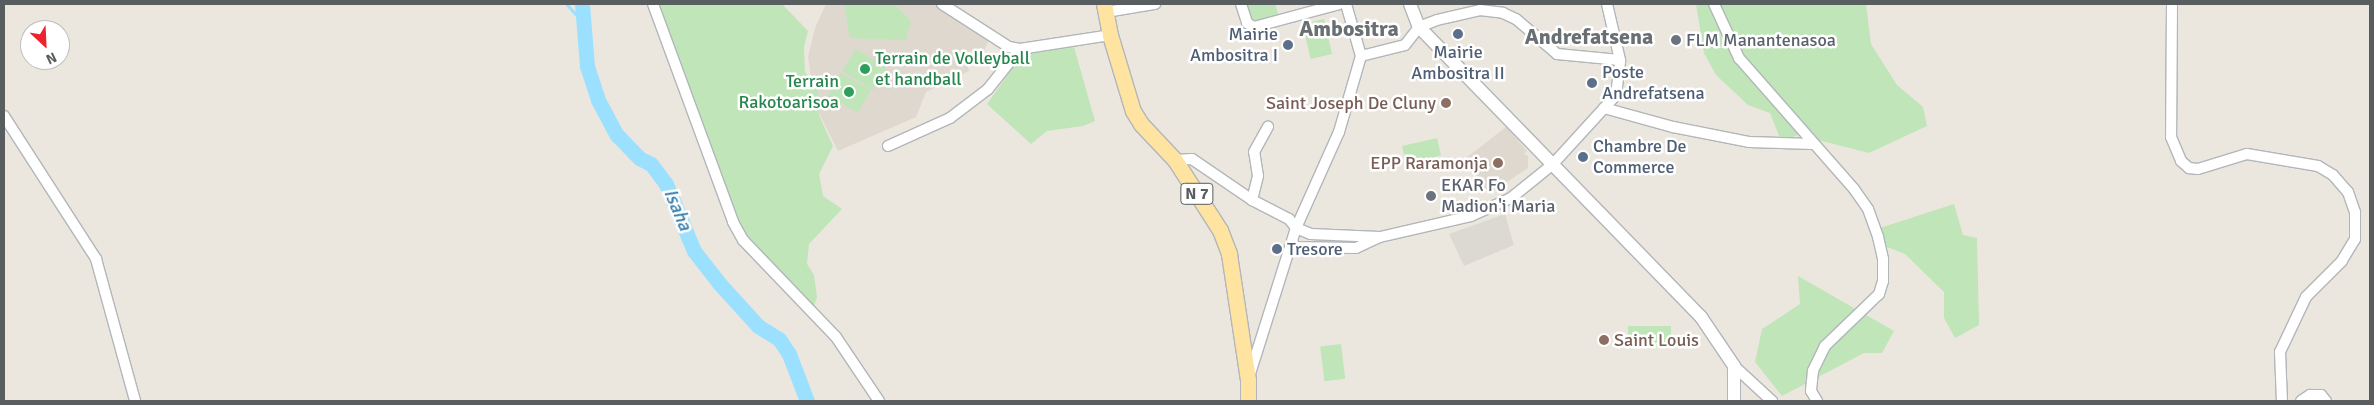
<!DOCTYPE html>
<html>
<head>
<meta charset="utf-8">
<style>
	body { margin:0 }
	#map { position:relative; width:2374px; height:405px; overflow:hidden; background:#ece7de; font-family:Signika,sans-serif }
	div>[style] { position:absolute }
	[style*='--x'] { left:calc(var(--x)*1px); top:calc(var(--y)*1px); width:calc(var(--w)*1px); rotate:calc(var(--a)*1deg) }
	.industrial>* { inset:0; background:#dcd9d3 }
	.education>* { inset:0; background:#ded8cf }
	.green>* { inset:0; background:#bfe5b9; transform-origin:0 0 }
	.stream>* { height:2.5px; margin:-1.25px; padding:0 1.25px; transform-origin:1.25px; border-radius:1.25px; background:#9be0ff }
	.river>* { height:15px; margin:-7.5px; padding:0 7.5px; transform-origin:7.5px; border-radius:7.5px; background:#9be0ff }
	.roads { filter:drop-shadow(1px 0 #b2b6ba) drop-shadow(-1px 0 #b2b6ba) drop-shadow(0 1px #b2b6ba) drop-shadow(0 -1px #b2b6ba) }
	.minor>* { height:10px; margin:-5px; padding:0 5px; transform-origin:5px; border-radius:5px; background:#fff }
	.tertiary>* { height:12px; margin:-6px; padding:0 6px; transform-origin:6px; border-radius:6px; background:#fff }
	.primary>* { height:15px; margin:-7.5px; padding:0 7.5px; transform-origin:7.5px; border-radius:7.5px; background:#ffe3a0 }
	.dots>* { width:14px; height:14px; translate:-50% -50%; box-sizing:border-box; border:2px solid #fff; border-radius:50% }
	span { translate:-50% -50%; white-space:nowrap; text-align:center; line-height:1.15; -webkit-text-stroke:5px #fff; paint-order:stroke }
	.shield-label span { padding:1px 4px; background:#fff; border:1px solid; border-radius:4px; -webkit-text-stroke-width:0 }
	.shield-label { font-size:16px; color:#585d60; font-weight:700 }
	.service-label { font-size:18px; color:#4e5e75 }
	.right { translate:-100% -50%; text-align:right }
	.left { translate:0 -50%; text-align:left }
	.worship-label { font-size:18px; color:#5b616d }
	.leisure-label { font-size:18px; color:#27864d }
	.education-label { font-size:18px; color:#785e54 }
	.water-label { font-size:19px; color:#367da9; font-style:italic }
	.district-label { font-size:22px; color:#696f72; font-weight:700 }
	.frame { position:absolute; inset:0; border:5px solid #585d60; pointer-events:none }
	.north { position:absolute; left:20px; top:20px; width:50px; height:50px; box-sizing:border-box; background:#fff; border:1px solid #bcbebf; border-radius:50%; rotate:155deg; font-size:14px; font-weight:700; line-height:20px; text-align:center; color:#585d60 }
	.north::after { content:''; display:block; margin:auto; width:18px; height:22px; background:#ec232e; clip-path:polygon(50% 0,100% 100%,50% 72%,0 100%) }
</style>
</head>
<body>
<div id="map">
	<div class="industrial">
		<div style="clip-path:polygon(1505px 214px,1514px 245px,1464px 266px,1449px 234px)"></div>
	</div>
	<div class="education">
		<div style="clip-path:polygon(826px 4px,935px 4px,989px 39px,984px 51px,963px 52px,969px 71px,926px 92px,916px 117px,838px 151px,815px 105px,808px 57px,815px 28px)"></div>
		<div style="clip-path:polygon(1506px 127px,1527px 151px,1524px 154px,1528px 156px,1528px 168px,1489px 194px,1466px 158px)"></div>
	</div>
	<div class="green">
		<div style="clip-path:polygon(656px 4px,782px 4px,808px 31px,804px 47px,805px 72px,817px 87px,819px 115px,833px 146px,819px 174px,823px 196px,842px 209px,809px 244px,807px 264px,814px 275px,817px 297px,814px 306px,745px 238px)"></div>
		<div style="clip-path:polygon(844px 4px,894px 4px,911px 21px,906px 40px,850px 38px)"></div>
		<div style="clip-path:polygon(1245px 4px,1275px 4px,1279px 16px,1253px 22px,1247px 18px)"></div>
		<div style="clip-path:polygon(1696px 4px,1866px 4px,1871px 44px,1897px 85px,1923px 107px,1927px 126px,1869px 153px,1798px 135px,1781px 141px,1770px 113px,1748px 105px,1716px 75px,1704px 53px)"></div>
		<div style="left:1324px;top:19px;width:36px;height:22px;rotate:77deg"></div>
		<div style="clip-path:polygon(1074px 47px,1095px 121px,1083px 126px,1047px 131px,1031px 144px,987px 104px,1022px 55px)"></div>
		<div style="left:856px;top:49px;width:36px;height:26px;rotate:32deg"></div>
		<div style="left:840px;top:73px;width:35px;height:26px;rotate:29deg"></div>
		<div style="left:1437px;top:138px;width:18px;height:36px;rotate:77deg"></div>
		<div style="clip-path:polygon(1954px 204px,1963px 235px,1977px 238px,1979px 325px,1955px 338px,1944px 318px,1944px 292px,1905px 254px,1882px 245px,1880px 228px)"></div>
		<div style="clip-path:polygon(1798px 276px,1894px 331px,1882px 353px,1864px 353px,1782px 396px,1755px 362px,1762px 329px,1800px 304px)"></div>
		<div style="left:1671px;top:326px;width:19px;height:43px;rotate:90deg"></div>
		<div style="left:1341px;top:344px;width:35px;height:21px;rotate:83deg"></div>
	</div>
	<div class="stream">
		<div style="--x:567;--y:4;--w:21;--a:49"></div>
	</div>
	<div class="river">
		<div style="--x:582;--y:4;--w:62;--a:85.4"></div>
		<div style="--x:587;--y:66;--w:36;--a:72"></div>
		<div style="--x:598;--y:100;--w:40;--a:62"></div>
		<div style="--x:617;--y:135;--w:32;--a:46"></div>
		<div style="--x:639;--y:158;--w:13;--a:27"></div>
		<div style="--x:651;--y:164;--w:25;--a:53"></div>
		<div style="--x:666;--y:184;--w:73;--a:67.3"></div>
		<div style="--x:694;--y:251;--w:39;--a:52"></div>
		<div style="--x:718;--y:282;--w:59;--a:47.7"></div>
		<div style="--x:758;--y:326;--w:25;--a:32"></div>
		<div style="--x:779;--y:339;--w:18;--a:56"></div>
		<div style="--x:789;--y:354;--w:50;--a:69"></div>
	</div>
	<div class="roads">
		<div class="minor">
			<div style="--x:653;--y:4;--w:232;--a:69.8"></div>
			<div style="--x:733;--y:222;--w:21;--a:61"></div>
			<div style="--x:743;--y:240;--w:134;--a:46.2"></div>
			<div style="--x:836;--y:337;--w:77;--a:56.1"></div>
			<div style="--x:942;--y:4;--w:80;--a:32.7"></div>
			<div style="--x:1009;--y:47;--w:11;--a:10"></div>
			<div style="--x:1020;--y:49;--w:91;--a:-8.8"></div>
			<div style="--x:1241;--y:4;--w:20;--a:72"></div>
			<div style="--x:1247;--y:23;--w:8;--a:30"></div>
			<div style="--x:1254;--y:27;--w:88;--a:-15.1"></div>
			<div style="--x:1714;--y:4;--w:60;--a:65.2"></div>
			<div style="--x:1739;--y:58;--w:174;--a:48.7"></div>
			<div style="--x:1854;--y:189;--w:24;--a:55"></div>
			<div style="--x:1868;--y:209;--w:30;--a:70"></div>
			<div style="--x:1878;--y:237;--w:23;--a:77"></div>
			<div style="--x:1883;--y:259;--w:22;--a:90"></div>
			<div style="--x:1883;--y:281;--w:14;--a:107"></div>
			<div style="--x:1879;--y:294;--w:75;--a:136.1"></div>
			<div style="--x:1825;--y:346;--w:28;--a:116"></div>
			<div style="--x:1813;--y:371;--w:20;--a:96"></div>
			<div style="--x:1811;--y:391;--w:12;--a:59"></div>
			<div style="--x:2172;--y:4;--w:133;--a:90.4"></div>
			<div style="--x:2171;--y:137;--w:26;--a:67"></div>
			<div style="--x:2181;--y:161;--w:11;--a:41"></div>
			<div style="--x:2189;--y:168;--w:9;--a:6"></div>
			<div style="--x:2198;--y:169;--w:51;--a:-17"></div>
			<div style="--x:2247;--y:154;--w:72;--a:9.6"></div>
			<div style="--x:2318;--y:166;--w:17;--a:31"></div>
			<div style="--x:2333;--y:175;--w:23;--a:49"></div>
			<div style="--x:2348;--y:192;--w:21;--a:71"></div>
			<div style="--x:2355;--y:212;--w:27;--a:90"></div>
			<div style="--x:2355;--y:239;--w:26;--a:121"></div>
			<div style="--x:2342;--y:261;--w:51;--a:135"></div>
			<div style="--x:2306;--y:297;--w:61;--a:115.3"></div>
			<div style="--x:2280;--y:352;--w:49;--a:87.7"></div>
			<div style="--x:1106;--y:12;--w:50;--a:-9.3"></div>
			<div style="--x:1361;--y:56;--w:45;--a:-14"></div>
			<div style="--x:1405;--y:45;--w:23;--a:-52"></div>
			<div style="--x:1419;--y:27;--w:19;--a:-21"></div>
			<div style="--x:1437;--y:20;--w:44;--a:-13.1"></div>
			<div style="--x:1480;--y:10;--w:23;--a:7"></div>
			<div style="--x:1503;--y:13;--w:14;--a:25"></div>
			<div style="--x:1516;--y:19;--w:54;--a:40.5"></div>
			<div style="--x:1557;--y:54;--w:63;--a:5.4"></div>
			<div style="--x:1604;--y:108;--w:72;--a:15.4"></div>
			<div style="--x:1673;--y:127;--w:77;--a:11.2"></div>
			<div style="--x:1749;--y:142;--w:64;--a:1.8"></div>
			<div style="--x:4;--y:116;--w:170;--a:57.2"></div>
			<div style="--x:96;--y:259;--w:147;--a:74.6"></div>
			<div style="--x:888;--y:146;--w:68;--a:-24.3"></div>
			<div style="--x:950;--y:118;--w:48;--a:-37.3"></div>
			<div style="--x:988;--y:89;--w:51;--a:-51.3"></div>
			<div style="--x:1175;--y:160;--w:17;--a:-3"></div>
			<div style="--x:1192;--y:159;--w:73;--a:34.3"></div>
			<div style="--x:1252;--y:200;--w:42;--a:27.2"></div>
			<div style="--x:1289;--y:219;--w:11;--a:52"></div>
			<div style="--x:1296;--y:228;--w:16;--a:22"></div>
			<div style="--x:1311;--y:234;--w:68;--a:2.5"></div>
			<div style="--x:1252;--y:200;--w:25;--a:-76"></div>
			<div style="--x:1258;--y:176;--w:24;--a:-99"></div>
			<div style="--x:1254;--y:152;--w:29;--a:-61"></div>
			<div style="--x:1292;--y:247;--w:64;--a:0.9"></div>
			<div style="--x:1356;--y:248;--w:26;--a:-25"></div>
			<div style="--x:1380;--y:237;--w:93;--a:-13"></div>
			<div style="--x:1471;--y:216;--w:44;--a:-24.2"></div>
			<div style="--x:1511;--y:198;--w:54;--a:-39"></div>
			<div style="--x:1553;--y:164;--w:93;--a:-47.6"></div>
			<div style="--x:1616;--y:95;--w:35;--a:-83"></div>
			<div style="--x:1620;--y:60;--w:57;--a:-103.1"></div>
			<div style="--x:1734;--y:366;--w:52;--a:42.6"></div>
			<div style="--x:1249;--y:377;--w:156;--a:-72.5"></div>
			<div style="--x:1296;--y:228;--w:105;--a:-65.9"></div>
			<div style="--x:1339;--y:132;--w:79;--a:-73.9"></div>
			<div style="--x:1361;--y:56;--w:54;--a:-106.1"></div>
			<div style="--x:2301;--y:401;--w:11;--a:-34"></div>
			<div style="--x:2310;--y:395;--w:11;--a:0"></div>
			<div style="--x:2321;--y:395;--w:8;--a:50"></div>
		</div>
		<div class="tertiary">
			<div style="--x:1410;--y:4;--w:25;--a:69"></div>
			<div style="--x:1419;--y:27;--w:405;--a:45.8"></div>
			<div style="--x:1701;--y:317;--w:59;--a:56"></div>
			<div style="--x:1734;--y:366;--w:35;--a:90"></div>
		</div>
		<div class="primary">
			<div style="--x:1104;--y:4;--w:32;--a:79"></div>
			<div style="--x:1110;--y:35;--w:79;--a:73.2"></div>
			<div style="--x:1133;--y:111;--w:15;--a:58"></div>
			<div style="--x:1141;--y:124;--w:50;--a:46.6"></div>
			<div style="--x:1175;--y:160;--w:83;--a:57.3"></div>
			<div style="--x:1220;--y:230;--w:26;--a:69"></div>
			<div style="--x:1229;--y:254;--w:127;--a:81.4"></div>
			<div style="--x:1248;--y:380;--w:21;--a:90"></div>
		</div>
	</div>
	<div class="dots">
		<div style="left:1458px;top:34px;background:#5c6f8a"></div>
		<div style="left:1676px;top:40px;background:#6b7280"></div>
		<div style="left:1288px;top:45px;background:#5c6f8a"></div>
		<div style="left:865px;top:69px;background:#2e9e5b"></div>
		<div style="left:1592px;top:83px;background:#5c6f8a"></div>
		<div style="left:849px;top:92px;background:#2e9e5b"></div>
		<div style="left:1446px;top:103px;background:#8d6e63"></div>
		<div style="left:1583px;top:157px;background:#5c6f8a"></div>
		<div style="left:1498px;top:163px;background:#8d6e63"></div>
		<div style="left:1431px;top:196px;background:#6b7280"></div>
		<div style="left:1277px;top:249px;background:#5c6f8a"></div>
		<div style="left:1604px;top:340px;background:#8d6e63"></div>
	</div>
	<div class="shield-label">
		<span style="left:1197px;top:194px">N 7</span>
	</div>
	<div class="service-label">
		<span class="right" style="left:1278px;top:45px">Mairie<br>Ambositra I</span>
		<span style="left:1458px;top:63px">Mairie<br>Ambositra II</span>
		<span class="left" style="left:1602px;top:83px">Poste<br>Andrefatsena</span>
		<span class="left" style="left:1593px;top:157px">Chambre De<br>Commerce</span>
		<span class="left" style="left:1287px;top:249px">Tresore</span>
	</div>
	<div class="worship-label">
		<span class="left" style="left:1686px;top:40px">FLM Manantenasoa</span>
		<span class="left" style="left:1441px;top:196px">EKAR Fo<br>Madion'i Maria</span>
	</div>
	<div class="leisure-label">
		<span class="left" style="left:875px;top:69px">Terrain de Volleyball<br>et handball</span>
		<span class="right" style="left:839px;top:92px">Terrain<br>Rakotoarisoa</span>
	</div>
	<div class="education-label">
		<span class="right" style="left:1436px;top:103px">Saint Joseph De Cluny</span>
		<span class="right" style="left:1488px;top:163px">EPP Raramonja</span>
		<span class="left" style="left:1614px;top:340px">Saint Louis</span>
	</div>
	<div class="water-label">
		<span style="left:677px;top:210px;rotate:67deg">Isaha</span>
	</div>
	<div class="district-label">
		<span style="left:1349px;top:29px">Ambositra</span>
		<span style="left:1589px;top:37px">Andrefatsena</span>
	</div>
	<div class="frame"></div>
	<div class="north">N</div>
</div>
</body>
</html>
